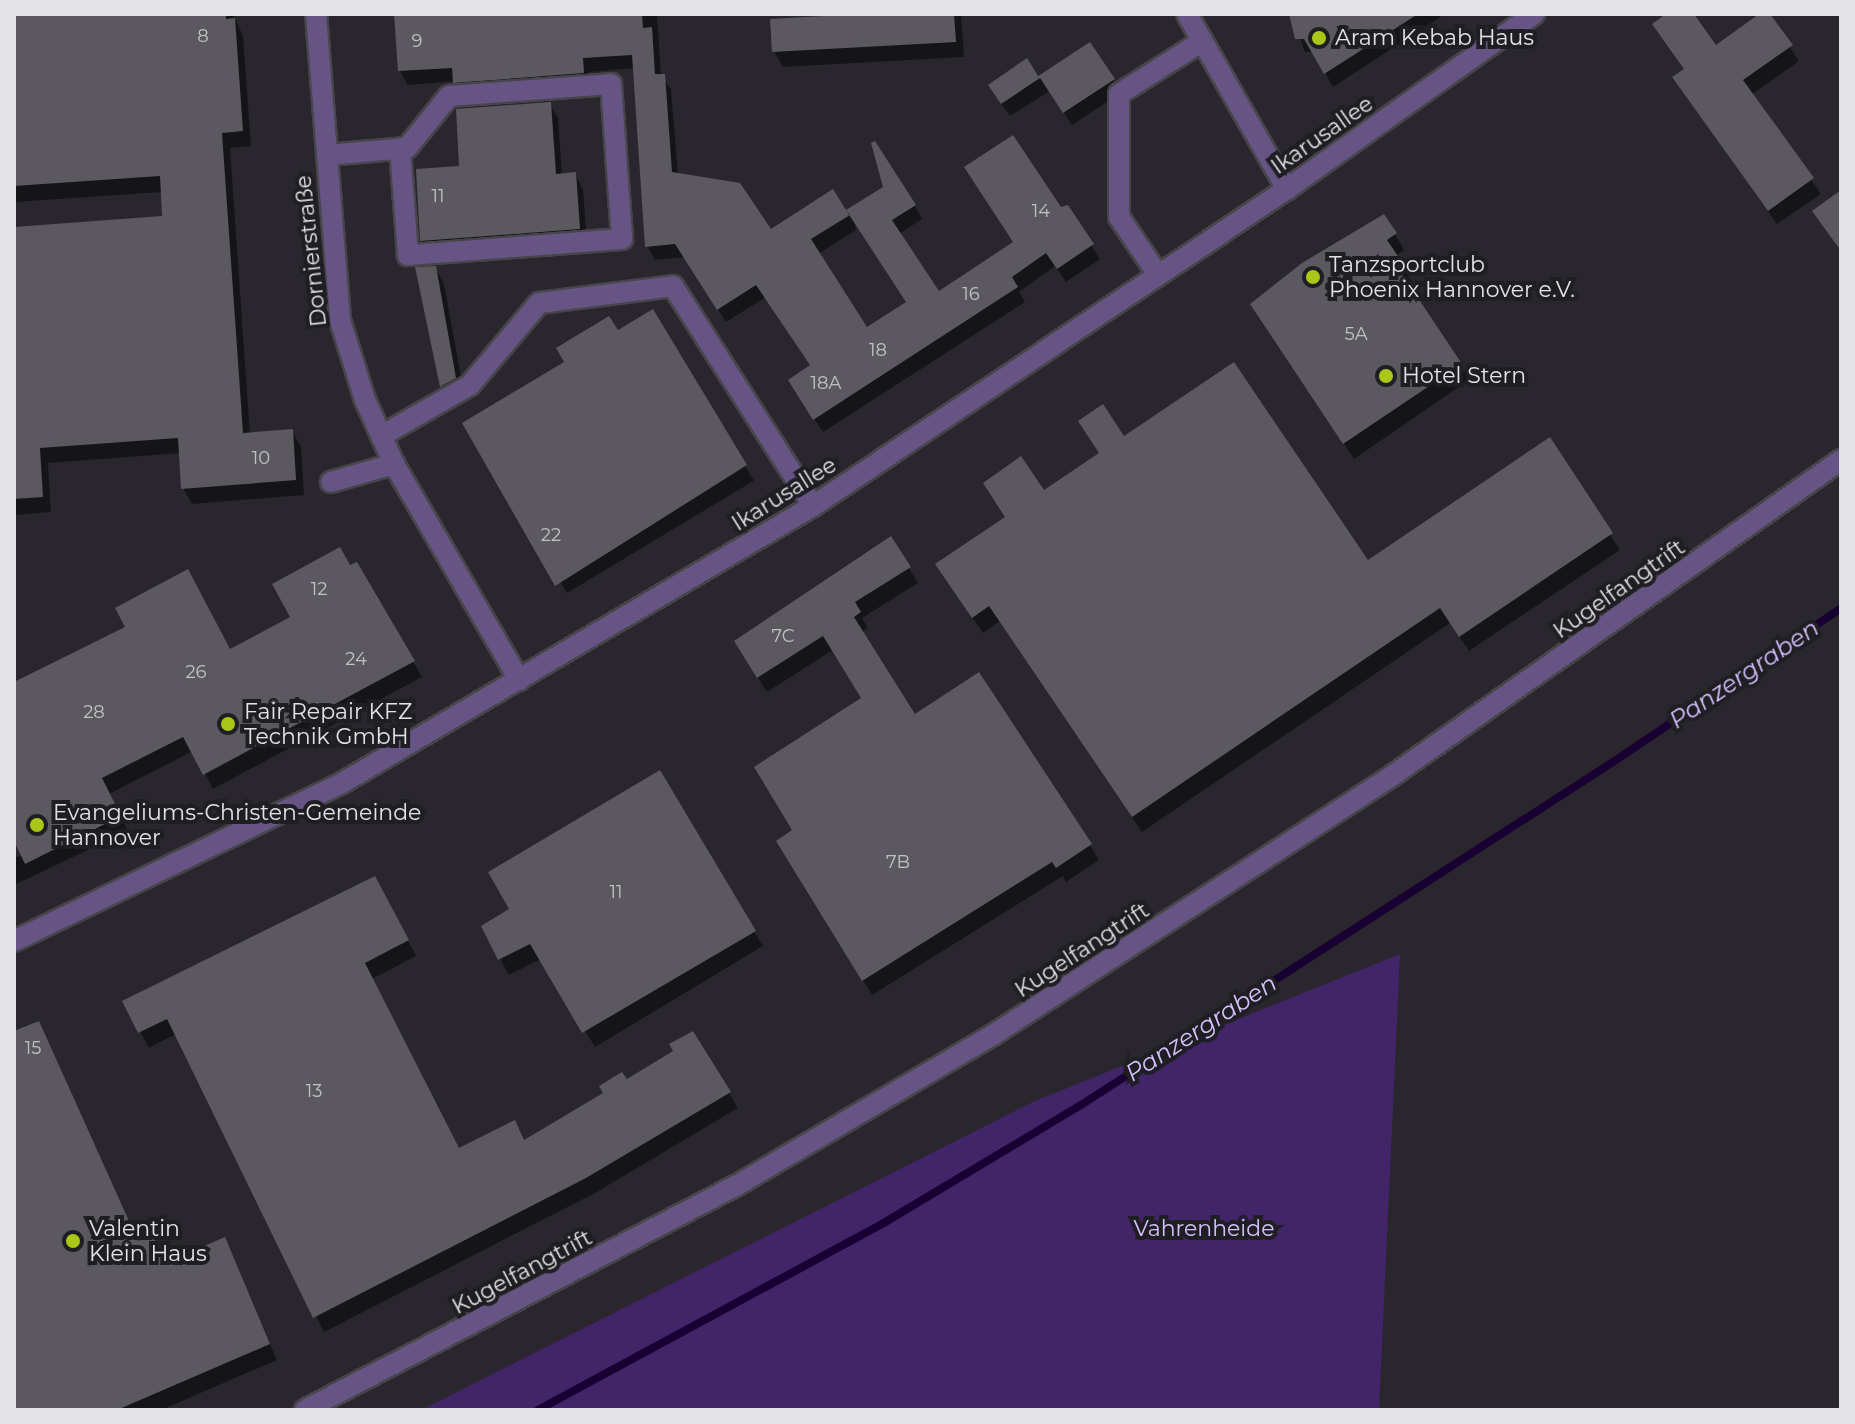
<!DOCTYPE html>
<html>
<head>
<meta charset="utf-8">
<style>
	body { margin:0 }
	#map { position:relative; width:1855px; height:1424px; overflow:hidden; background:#29272d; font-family:Montserrat,sans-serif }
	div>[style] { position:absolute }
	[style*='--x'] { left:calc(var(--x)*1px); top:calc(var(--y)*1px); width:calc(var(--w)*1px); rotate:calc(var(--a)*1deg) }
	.green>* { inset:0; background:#422569 }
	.shadow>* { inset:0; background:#0007; transform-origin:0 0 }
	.stream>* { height:8px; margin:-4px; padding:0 4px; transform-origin:4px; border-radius:4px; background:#180032 }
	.building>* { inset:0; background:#5b595f }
	.roads { filter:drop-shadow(2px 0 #47454a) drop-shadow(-2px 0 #47454a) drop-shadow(0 2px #47454a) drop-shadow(0 -2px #47454a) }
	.minor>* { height:20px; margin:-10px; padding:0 10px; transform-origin:10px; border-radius:10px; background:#665485 }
	.dots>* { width:22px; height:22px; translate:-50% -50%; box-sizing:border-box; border:4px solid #1f1e23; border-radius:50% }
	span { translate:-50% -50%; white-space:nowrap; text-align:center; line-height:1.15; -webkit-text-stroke:8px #1f1e23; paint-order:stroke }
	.number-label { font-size:18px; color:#c1c0c4 }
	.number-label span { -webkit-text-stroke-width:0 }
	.poi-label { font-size:22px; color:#e3e2e5 }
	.left { translate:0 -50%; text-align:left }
	.street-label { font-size:22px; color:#e3e2e5 }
	.park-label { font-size:22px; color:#d5c0fe }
	.water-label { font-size:24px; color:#d5c0fe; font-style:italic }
	.frame { position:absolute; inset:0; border:16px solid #e3e2e5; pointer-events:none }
</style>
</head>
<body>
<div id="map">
	<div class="green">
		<div style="clip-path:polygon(1400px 954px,1379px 1410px,421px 1410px,1035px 1101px)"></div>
	</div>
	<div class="shadow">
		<div style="clip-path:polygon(14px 14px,233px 14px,243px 36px,251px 146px,230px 148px,250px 435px,292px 431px,301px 447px,304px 495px,192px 504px,183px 488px,181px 453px,48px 463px,51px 512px,14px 515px,14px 229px,164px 218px,163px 192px,14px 202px)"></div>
		<div style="clip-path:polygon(evenodd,396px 14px,657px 14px,661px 76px,671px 89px,678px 175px,770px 232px,846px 213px,885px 188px,915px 206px,922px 219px,899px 234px,938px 294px,1067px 207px,1100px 259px,1066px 282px,1055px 266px,1019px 292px,1025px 302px,823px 432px,798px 394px,812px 366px,766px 297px,726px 322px,685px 257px,655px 260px,647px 246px,634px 68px,589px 72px,591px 86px,463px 96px,455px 81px,408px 85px,400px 71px,396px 14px,854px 220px,908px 303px,866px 330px,818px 254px,856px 230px,854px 220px)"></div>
		<div style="clip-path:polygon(885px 14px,961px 14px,964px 57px,783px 67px,774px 51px)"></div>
		<div style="clip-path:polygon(1291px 14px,1445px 14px,1333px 87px,1314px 52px,1305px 52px)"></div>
		<div style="clip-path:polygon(1669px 14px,1692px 14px,1716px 48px,1768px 14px,1799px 61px,1751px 95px,1821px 194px,1777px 224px,1683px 92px,1685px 70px)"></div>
		<div style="clip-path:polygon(1090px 44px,1121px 93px,1072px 125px,1050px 91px,1010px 116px,998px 99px)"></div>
		<div style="clip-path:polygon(550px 104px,558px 118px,562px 175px,575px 174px,583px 189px,587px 243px,431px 255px,422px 240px,461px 168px)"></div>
		<div style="clip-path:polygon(1395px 234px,1404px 250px,1396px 256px,1415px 287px,1411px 290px,1469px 380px,1354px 459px,1261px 320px)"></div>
		<div style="clip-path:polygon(435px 268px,444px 284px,464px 394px,451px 402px,442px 386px)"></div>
		<div style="left:652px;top:311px;width:198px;height:218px;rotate:59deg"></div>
		<div style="clip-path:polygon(1124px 438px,1367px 563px,1549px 440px,1620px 550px,1469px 651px,1450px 623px,1142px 832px,1000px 621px,983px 633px,947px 580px,1044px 493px)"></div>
		<div style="clip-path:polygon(891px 539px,918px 583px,862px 618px,868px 628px,862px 632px,915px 716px,1090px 845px,1099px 860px,1066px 882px,1063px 876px,872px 995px,787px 856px,795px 831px,864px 698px,833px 650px,767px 692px,745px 657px)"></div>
		<div style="clip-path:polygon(356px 564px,422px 677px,213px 789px,193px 751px,109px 794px,128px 831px,14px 885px,14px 857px,23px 856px,14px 835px,14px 684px,230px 652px,293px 618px)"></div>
		<div style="clip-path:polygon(660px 773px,763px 946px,595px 1047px,541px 959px,509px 975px,483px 927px,511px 910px)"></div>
		<div style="clip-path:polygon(383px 894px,416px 956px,372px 979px,459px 1150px,524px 1142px,626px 1082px,729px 1093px,738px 1108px,595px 1193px,324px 1332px,176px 1034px,149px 1048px,125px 1002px)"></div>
		<div style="clip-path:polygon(38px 1023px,139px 1243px,152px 1237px,166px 1264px,224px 1240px,277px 1360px,161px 1410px,14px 1410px,14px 1034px)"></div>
	</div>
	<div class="stream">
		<div style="--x:538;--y:1410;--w:391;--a:-28.4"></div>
		<div style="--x:882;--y:1224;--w:232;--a:-30.9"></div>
		<div style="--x:1081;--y:1105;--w:633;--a:-32.81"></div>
		<div style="--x:1613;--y:762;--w:275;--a:-34"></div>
	</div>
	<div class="building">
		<div style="clip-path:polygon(14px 14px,226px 14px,226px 19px,235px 18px,243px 131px,222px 133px,243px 433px,293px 429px,296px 480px,181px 489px,178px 438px,40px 448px,43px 497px,14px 499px,14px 227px,162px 216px,160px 176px,14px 186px)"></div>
		<div style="clip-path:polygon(evenodd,394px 14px,642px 14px,643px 28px,652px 27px,655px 74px,665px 74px,672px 172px,740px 183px,771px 229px,833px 189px,846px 210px,883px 187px,871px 143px,875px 141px,916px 205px,892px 220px,939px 291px,1013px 242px,964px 167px,1013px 135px,1061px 207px,1068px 205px,1094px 244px,1057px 269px,1046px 253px,1012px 277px,1018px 287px,813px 420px,788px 380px,810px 365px,756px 285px,717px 310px,675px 244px,645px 247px,632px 55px,583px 58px,584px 73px,453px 83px,452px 68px,398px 71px,394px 14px,846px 210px,906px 302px,867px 327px,811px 239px,850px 215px,846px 210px)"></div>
		<div style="clip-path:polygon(861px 14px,954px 14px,956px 42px,772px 52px,770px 19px)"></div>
		<div style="clip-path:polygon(1289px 14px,1418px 14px,1324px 74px,1304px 39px,1295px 39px)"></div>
		<div style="clip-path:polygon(1666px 14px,1694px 14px,1716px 45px,1759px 14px,1770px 14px,1793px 45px,1743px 80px,1814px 178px,1768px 211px,1672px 77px,1684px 69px,1652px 24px)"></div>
		<div style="clip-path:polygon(1090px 42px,1115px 79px,1063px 113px,1040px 78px,1001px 104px,988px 85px,1027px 58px,1038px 76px)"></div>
		<div style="clip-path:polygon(551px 102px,556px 174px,576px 172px,580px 229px,420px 241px,416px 169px,459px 166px,456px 109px)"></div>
		<div style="clip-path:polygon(1841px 190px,1841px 251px,1812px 211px)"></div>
		<div style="clip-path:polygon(1384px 214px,1397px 233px,1387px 240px,1408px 271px,1402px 274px,1462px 364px,1343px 444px,1250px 304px,1302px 263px)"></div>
		<div style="clip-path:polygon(436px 266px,456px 378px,440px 387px,415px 267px)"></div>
		<div style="clip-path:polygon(653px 309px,747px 465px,555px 586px,462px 423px,564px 362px,556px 348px,609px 316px,618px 330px)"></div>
		<div style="clip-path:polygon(1234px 362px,1368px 560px,1550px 437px,1613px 533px,1459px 637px,1440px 608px,1132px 817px,989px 606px,972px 618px,935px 564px,1005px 517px,983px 483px,1021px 456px,1044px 490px,1099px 453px,1078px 421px,1103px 404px,1124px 436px)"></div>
		<div style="clip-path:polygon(891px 536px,911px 567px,855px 602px,861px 612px,854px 617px,915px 714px,979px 672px,1092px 844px,1056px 868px,1052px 862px,862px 981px,776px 841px,792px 830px,754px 767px,861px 698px,823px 636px,757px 678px,734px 641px)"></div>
		<div style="clip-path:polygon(340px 547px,350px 565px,357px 562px,415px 661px,203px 775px,183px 737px,102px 778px,121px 816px,25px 864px,14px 841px,14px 682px,125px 627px,115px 608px,188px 569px,230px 649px,290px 617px,272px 584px)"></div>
		<div style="clip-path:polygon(660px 770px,756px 931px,582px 1033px,530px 944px,498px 960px,481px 926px,509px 909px,488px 872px)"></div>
		<div style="clip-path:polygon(375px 876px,409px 940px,365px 963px,459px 1148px,515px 1120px,524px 1140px,603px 1093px,599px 1086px,622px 1072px,627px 1079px,673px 1051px,669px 1044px,693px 1031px,731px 1092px,586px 1178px,313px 1318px,167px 1019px,138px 1033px,122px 1001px)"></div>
		<div style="clip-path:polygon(39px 1021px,138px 1241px,153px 1235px,165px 1263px,225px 1237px,270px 1344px,117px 1410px,14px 1410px,14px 1031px)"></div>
	</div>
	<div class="roads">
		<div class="minor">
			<div style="--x:316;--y:14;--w:307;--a:85.5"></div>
			<div style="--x:340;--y:320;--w:84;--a:72.6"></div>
			<div style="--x:365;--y:400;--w:70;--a:65.6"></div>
			<div style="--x:394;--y:464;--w:250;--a:59.9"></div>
			<div style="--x:1187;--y:14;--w:202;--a:60.3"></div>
			<div style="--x:327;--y:155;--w:80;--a:-5"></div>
			<div style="--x:407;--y:148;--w:67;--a:-51.1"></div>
			<div style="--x:449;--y:96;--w:162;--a:-4.2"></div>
			<div style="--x:611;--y:84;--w:155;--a:85.9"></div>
			<div style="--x:622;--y:239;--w:215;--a:175.7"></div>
			<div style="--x:408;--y:255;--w:107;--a:-94.3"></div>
			<div style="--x:1158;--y:275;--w:70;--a:-123.9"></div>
			<div style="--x:1119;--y:217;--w:123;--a:-90"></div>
			<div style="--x:1119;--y:94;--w:97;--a:-32.4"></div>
			<div style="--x:381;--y:436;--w:103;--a:-29.8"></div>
			<div style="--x:470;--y:385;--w:107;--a:-49.9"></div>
			<div style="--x:539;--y:303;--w:135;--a:-7.2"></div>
			<div style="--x:673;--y:286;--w:261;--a:57.5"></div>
			<div style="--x:331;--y:482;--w:66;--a:-15.9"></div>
			<div style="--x:14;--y:941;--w:364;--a:-25.7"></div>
			<div style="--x:342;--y:783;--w:546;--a:-30.46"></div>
			<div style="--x:813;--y:506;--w:570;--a:-33.77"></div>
			<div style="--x:1287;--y:189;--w:303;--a:-35.3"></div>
			<div style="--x:305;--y:1410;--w:495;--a:-27.5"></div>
			<div style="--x:744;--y:1181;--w:289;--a:-30.4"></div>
			<div style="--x:993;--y:1035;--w:481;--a:-33"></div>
			<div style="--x:1396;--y:773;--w:544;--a:-35.12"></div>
		</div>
	</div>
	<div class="dots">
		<div style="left:1319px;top:38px;background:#aac719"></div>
		<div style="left:1313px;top:277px;background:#aac719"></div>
		<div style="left:1386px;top:376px;background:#aac719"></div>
		<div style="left:228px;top:724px;background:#aac719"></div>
		<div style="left:37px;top:825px;background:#aac719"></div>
		<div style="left:73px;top:1241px;background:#aac719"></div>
	</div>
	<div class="number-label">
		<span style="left:203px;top:36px">8</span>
		<span style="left:417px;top:41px">9</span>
		<span style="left:438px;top:196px">11</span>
		<span style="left:1041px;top:211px">14</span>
		<span style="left:971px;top:294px">16</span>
		<span style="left:1356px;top:334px">5A</span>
		<span style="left:878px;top:350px">18</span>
		<span style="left:826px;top:383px">18A</span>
		<span style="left:261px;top:458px">10</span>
		<span style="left:551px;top:535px">22</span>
		<span style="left:319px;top:589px">12</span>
		<span style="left:783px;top:636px">7C</span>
		<span style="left:356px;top:659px">24</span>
		<span style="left:196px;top:672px">26</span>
		<span style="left:94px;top:712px">28</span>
		<span style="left:898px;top:862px">7B</span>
		<span style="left:616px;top:892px">11</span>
		<span style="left:33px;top:1048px">15</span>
		<span style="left:314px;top:1091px">13</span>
	</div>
	<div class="poi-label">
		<span class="left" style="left:1335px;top:38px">Aram Kebab Haus</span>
		<span class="left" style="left:1329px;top:277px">Tanzsportclub<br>Phoenix Hannover e.V.</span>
		<span class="left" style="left:1402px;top:376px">Hotel Stern</span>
		<span class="left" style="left:244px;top:724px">Fair Repair KFZ<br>Technik GmbH</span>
		<span class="left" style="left:53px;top:825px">Evangeliums-Christen-Gemeinde<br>Hannover</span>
		<span class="left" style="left:89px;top:1241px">Valentin<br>Klein Haus</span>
	</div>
	<div class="street-label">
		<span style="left:1322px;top:135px;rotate:-35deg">Ikarusallee</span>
		<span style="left:311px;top:251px;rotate:-96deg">Dornierstraße</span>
		<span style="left:784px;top:494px;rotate:-32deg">Ikarusallee</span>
		<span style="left:1619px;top:589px;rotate:-35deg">Kugelfangtrift</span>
		<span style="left:1082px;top:950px;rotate:-33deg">Kugelfangtrift</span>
		<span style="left:522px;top:1272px;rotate:-28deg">Kugelfangtrift</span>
	</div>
	<div class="park-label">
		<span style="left:1204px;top:1229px">Vahrenheide</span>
	</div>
	<div class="water-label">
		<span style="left:1744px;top:674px;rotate:-34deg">Panzergraben</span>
		<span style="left:1201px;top:1028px;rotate:-33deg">Panzergraben</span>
	</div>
	<div class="frame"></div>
</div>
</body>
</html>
